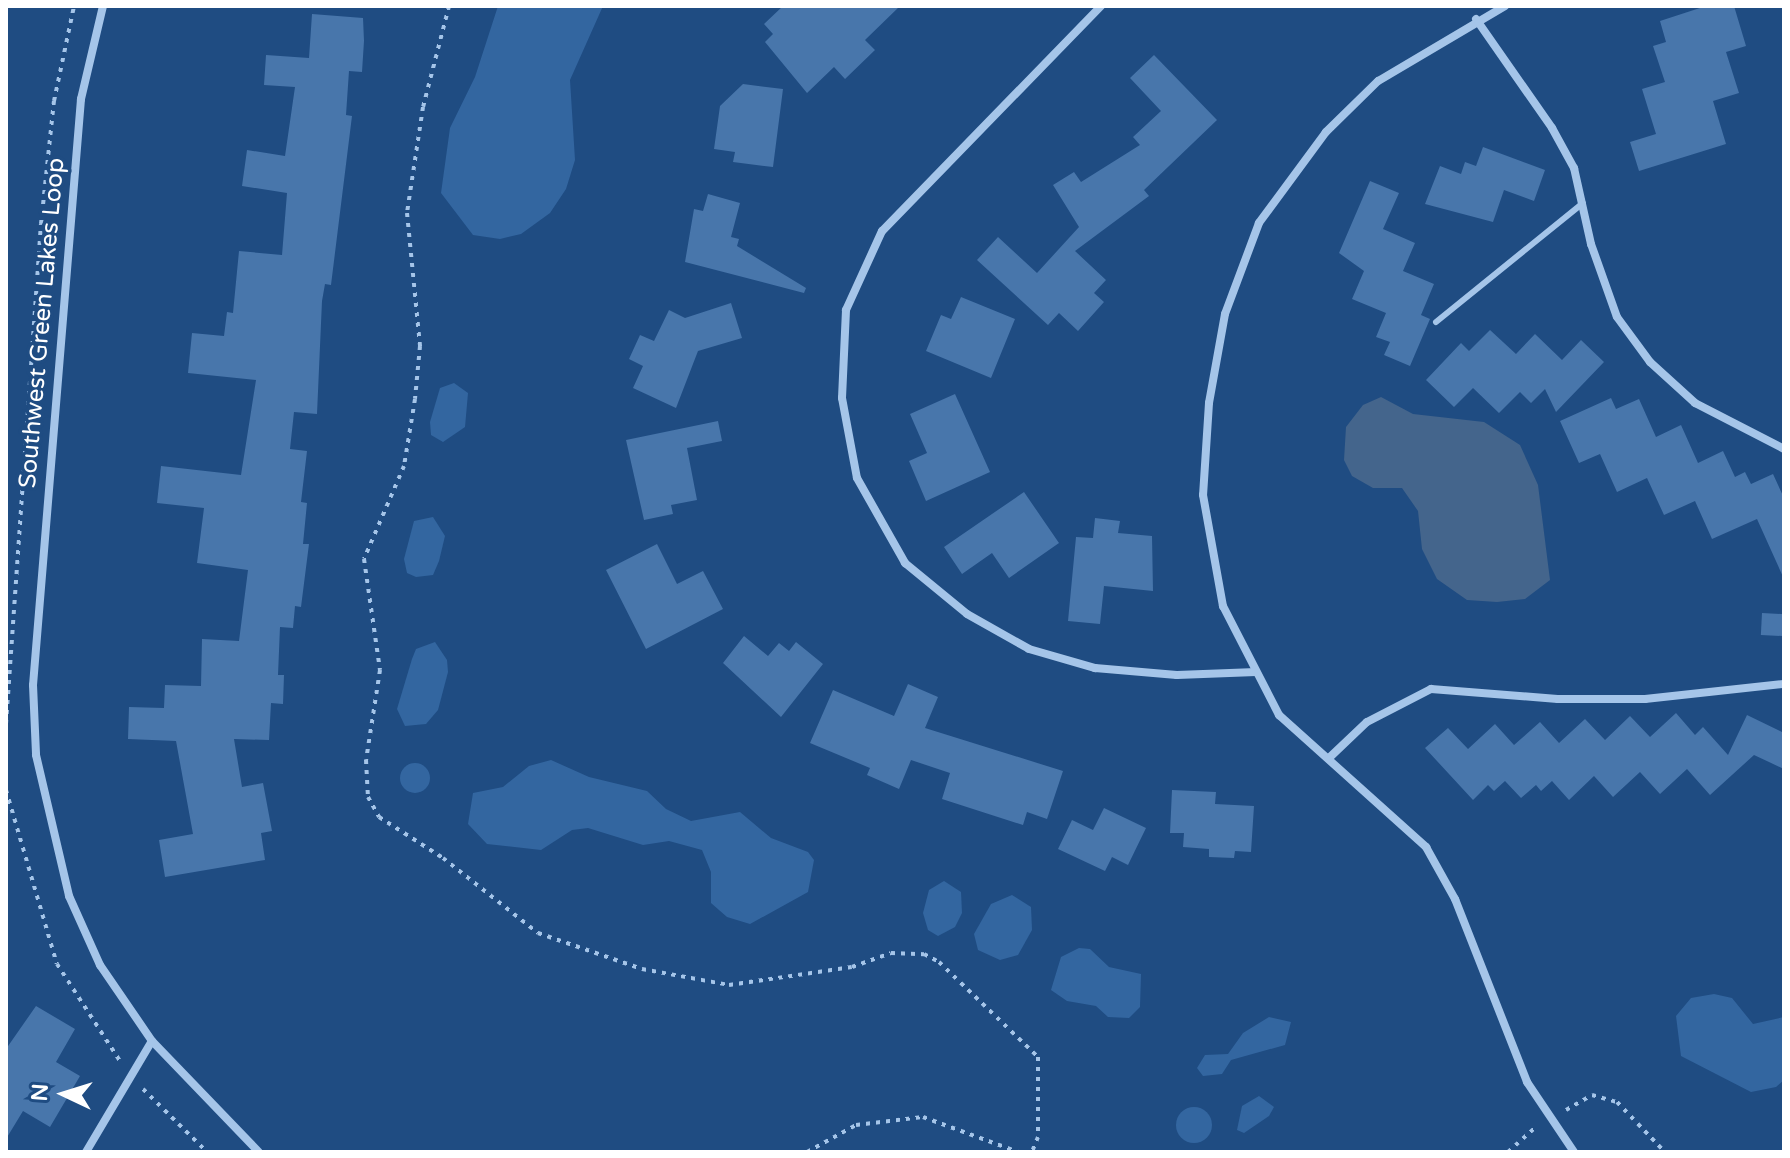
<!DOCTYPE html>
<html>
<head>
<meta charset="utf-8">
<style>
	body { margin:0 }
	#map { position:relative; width:1790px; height:1158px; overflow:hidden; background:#1f4c82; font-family:"Varela Round",sans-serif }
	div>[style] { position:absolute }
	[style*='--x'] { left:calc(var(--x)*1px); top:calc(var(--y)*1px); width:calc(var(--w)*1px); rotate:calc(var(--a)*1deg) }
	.green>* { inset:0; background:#3366a0 }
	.round { border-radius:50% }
	.water>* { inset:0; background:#44658c }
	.building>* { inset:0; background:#4876ab; transform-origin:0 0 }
	.path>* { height:4px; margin-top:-2px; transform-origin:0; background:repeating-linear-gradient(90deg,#a5c5e9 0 4px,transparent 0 10px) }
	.lane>* { height:6px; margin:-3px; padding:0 3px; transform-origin:3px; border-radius:3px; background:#a5c5e9 }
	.street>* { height:8px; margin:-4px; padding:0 4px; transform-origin:4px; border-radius:4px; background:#a5c5e9 }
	span { translate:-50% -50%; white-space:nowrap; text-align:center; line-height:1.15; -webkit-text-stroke:7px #1f4c82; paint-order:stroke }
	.street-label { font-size:24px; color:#fff }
	.frame { position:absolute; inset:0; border:8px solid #fff; pointer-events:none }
	.north { position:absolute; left:24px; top:1054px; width:80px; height:80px; -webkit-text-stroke:6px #1f4c82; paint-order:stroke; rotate:274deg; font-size:22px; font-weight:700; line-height:32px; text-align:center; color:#fff }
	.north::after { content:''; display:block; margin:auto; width:28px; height:36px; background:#fff; clip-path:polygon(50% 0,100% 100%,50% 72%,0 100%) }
</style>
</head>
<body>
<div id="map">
	<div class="green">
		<div style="clip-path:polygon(498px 6px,603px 6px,570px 80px,575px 160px,566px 189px,550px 213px,521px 234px,500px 239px,473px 235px,441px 193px,450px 128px,475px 77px)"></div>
		<div style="clip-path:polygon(454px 383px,468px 393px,465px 427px,443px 442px,431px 435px,430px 422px,440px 388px)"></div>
		<div style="clip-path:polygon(433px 517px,445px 536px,439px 561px,433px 575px,416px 577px,407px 573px,404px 559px,414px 521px)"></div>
		<div style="clip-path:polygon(435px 642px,447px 660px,448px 672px,438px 710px,426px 724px,405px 726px,397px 709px,412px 659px,416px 649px)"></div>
		<div style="clip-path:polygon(551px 760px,589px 777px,647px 791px,666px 809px,691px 821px,740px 812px,771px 838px,808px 852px,814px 860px,808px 892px,750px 924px,727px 917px,711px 903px,711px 872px,702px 850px,669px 841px,643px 845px,588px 828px,572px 830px,541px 850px,487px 844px,468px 824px,473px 793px,503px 787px,529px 766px)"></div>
		<div class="round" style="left:400px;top:763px;width:30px;height:30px"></div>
		<div style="clip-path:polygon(944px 881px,961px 892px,962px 913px,955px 927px,938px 936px,928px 930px,923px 913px,929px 890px)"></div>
		<div style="clip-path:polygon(1012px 895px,1031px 907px,1032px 930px,1018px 955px,1000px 960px,978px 950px,974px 934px,991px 904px)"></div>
		<div style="clip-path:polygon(1079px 948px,1090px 949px,1109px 967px,1141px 974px,1140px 1007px,1129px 1018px,1108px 1017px,1096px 1006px,1067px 1001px,1051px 990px,1061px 957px)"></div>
		<div style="clip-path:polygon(1714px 994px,1732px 998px,1753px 1024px,1784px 1017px,1784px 1080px,1776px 1087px,1751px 1092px,1681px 1056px,1676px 1016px,1691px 998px)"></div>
		<div style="clip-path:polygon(1269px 1017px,1291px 1022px,1285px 1045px,1231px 1060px,1222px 1074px,1203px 1076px,1197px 1068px,1205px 1055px,1228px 1054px,1243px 1033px)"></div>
		<div style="clip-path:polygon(1259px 1096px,1274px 1107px,1269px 1116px,1244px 1133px,1237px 1130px,1242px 1106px)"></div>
		<div class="round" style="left:1176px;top:1107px;width:36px;height:36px"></div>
	</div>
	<div class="water">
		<div style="clip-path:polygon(1381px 397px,1413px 414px,1484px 422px,1520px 445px,1538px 485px,1550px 580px,1525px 599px,1497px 602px,1467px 600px,1437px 579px,1422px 549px,1418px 511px,1402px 488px,1373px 488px,1352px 476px,1344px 460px,1346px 427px,1363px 405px)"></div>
	</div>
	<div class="building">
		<div style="clip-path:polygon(783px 6px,900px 6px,865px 40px,875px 50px,845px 79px,834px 67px,807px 93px,765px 42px,773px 34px,764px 24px)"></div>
		<div style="clip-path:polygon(1706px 6px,1734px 6px,1746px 46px,1726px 52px,1739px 93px,1713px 101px,1726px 144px,1639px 171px,1630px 142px,1656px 134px,1642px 89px,1665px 82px,1653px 46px,1666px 42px,1660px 21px)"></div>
		<div style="clip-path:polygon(312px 14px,363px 18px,364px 41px,362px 72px,349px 71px,346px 115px,352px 116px,331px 285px,325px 284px,322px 301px,317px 414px,294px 412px,290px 449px,307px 451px,301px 502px,307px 503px,303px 544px,309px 544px,301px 607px,295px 606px,293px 628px,280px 627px,278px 675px,284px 675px,283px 704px,271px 703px,269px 740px,234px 739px,242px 787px,263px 783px,272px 831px,261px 833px,265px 860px,165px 877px,159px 840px,193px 834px,176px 741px,128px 739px,129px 707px,164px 708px,165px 685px,201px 686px,202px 639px,239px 641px,248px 570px,197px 563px,204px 508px,157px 503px,161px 466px,241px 475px,256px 380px,188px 373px,192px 333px,224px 336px,227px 312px,233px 313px,239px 251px,282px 255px,287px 193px,242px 186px,247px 150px,285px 156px,295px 87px,264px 85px,266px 55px,309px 58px)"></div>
		<div style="clip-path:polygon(1154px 55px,1217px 120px,1144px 190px,1149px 196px,1075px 251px,1106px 280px,1094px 293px,1104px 302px,1078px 331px,1059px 313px,1048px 325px,977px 260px,998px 237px,1037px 273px,1079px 227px,1053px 185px,1074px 172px,1081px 182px,1140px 145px,1133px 137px,1161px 111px,1130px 78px)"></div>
		<div style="clip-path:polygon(743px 84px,783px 89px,773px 167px,733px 162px,735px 152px,714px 149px,720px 106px)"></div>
		<div style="clip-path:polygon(1483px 147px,1545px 170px,1534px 201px,1504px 190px,1493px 222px,1425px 204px,1440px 166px,1461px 174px,1465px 162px,1476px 166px)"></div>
		<div style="clip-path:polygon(1370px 181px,1399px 193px,1383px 229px,1415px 243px,1403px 271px,1434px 284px,1421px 315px,1430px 319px,1410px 366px,1384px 355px,1390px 342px,1376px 337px,1386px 313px,1352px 299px,1364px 271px,1339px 253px)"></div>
		<div style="clip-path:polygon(708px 194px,740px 203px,731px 237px,739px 239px,737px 246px,806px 288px,804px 293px,685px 262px,694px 209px,703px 211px)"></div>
		<div style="clip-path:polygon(961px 297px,1015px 319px,991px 378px,926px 351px,941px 315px,951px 319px)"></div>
		<div style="clip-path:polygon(731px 303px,742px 338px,698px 351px,676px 408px,633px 388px,643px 366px,629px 359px,640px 335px,654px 341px,669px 310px,685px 318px)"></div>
		<div style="clip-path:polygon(1490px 330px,1516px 354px,1535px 334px,1562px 360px,1581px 340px,1604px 362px,1556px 412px,1545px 389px,1531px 403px,1520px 392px,1499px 413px,1473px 388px,1454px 407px,1426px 380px,1461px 343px,1469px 351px)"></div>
		<div style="clip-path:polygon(955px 394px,990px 472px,926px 501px,909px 461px,927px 453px,910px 414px)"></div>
		<div style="clip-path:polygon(1611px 398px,1616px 409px,1639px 399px,1656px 437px,1681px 425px,1698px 463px,1723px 451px,1735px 477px,1745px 472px,1751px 484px,1773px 474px,1784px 498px,1784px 579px,1757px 519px,1712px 539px,1695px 501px,1664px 515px,1647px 478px,1617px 492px,1600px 454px,1579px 463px,1560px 421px)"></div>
		<div style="clip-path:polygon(718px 421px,722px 441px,687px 448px,697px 500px,671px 505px,673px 514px,644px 520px,626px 440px)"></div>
		<div style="clip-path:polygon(1024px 492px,1059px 543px,1009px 578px,992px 553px,962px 574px,944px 547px)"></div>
		<div style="clip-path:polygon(1095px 518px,1120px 521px,1118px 533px,1152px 536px,1153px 591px,1104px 586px,1100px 624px,1068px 621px,1076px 537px,1093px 538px)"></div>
		<div style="clip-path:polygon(657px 544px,677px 584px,703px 571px,723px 609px,646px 649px,606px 570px)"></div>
		<div style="left:1762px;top:613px;width:22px;height:22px;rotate:3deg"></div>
		<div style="clip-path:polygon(744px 636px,768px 656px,779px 643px,789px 651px,796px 642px,823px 664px,781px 717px,723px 663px)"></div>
		<div style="clip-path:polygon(908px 684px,938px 697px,925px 728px,1063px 771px,1047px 819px,1027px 812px,1023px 825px,942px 799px,950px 773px,911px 760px,899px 789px,867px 775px,870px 768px,810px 743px,833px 690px,894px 716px)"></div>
		<div style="clip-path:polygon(1676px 713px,1695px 735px,1703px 727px,1728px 755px,1747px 715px,1784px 733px,1784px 769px,1754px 755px,1710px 795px,1687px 769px,1660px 794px,1640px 772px,1613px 797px,1594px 776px,1569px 800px,1552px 781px,1541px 791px,1536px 785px,1521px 798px,1505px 781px,1494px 791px,1488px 785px,1473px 800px,1425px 748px,1448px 728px,1468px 749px,1495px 724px,1514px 745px,1540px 722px,1559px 743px,1585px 719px,1605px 740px,1630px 716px,1650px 737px)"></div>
		<div style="clip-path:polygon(1172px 790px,1216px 792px,1215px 804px,1254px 806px,1251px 852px,1235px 851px,1234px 858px,1209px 857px,1209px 849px,1183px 847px,1184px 833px,1170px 833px)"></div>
		<div style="clip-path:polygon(1104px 808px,1146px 828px,1128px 865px,1112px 857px,1105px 871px,1058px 849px,1072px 820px,1093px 830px)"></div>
		<div style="clip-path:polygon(36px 1006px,75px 1029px,56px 1062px,80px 1076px,50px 1127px,23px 1111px,6px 1139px,6px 1049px)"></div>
	</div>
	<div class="path">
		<div style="--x:449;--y:6;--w:104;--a:104.4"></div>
		<div style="--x:423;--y:107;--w:107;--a:98.6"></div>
		<div style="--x:407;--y:213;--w:134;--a:84.4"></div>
		<div style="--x:420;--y:346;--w:53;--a:95.4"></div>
		<div style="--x:415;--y:399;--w:68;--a:99.3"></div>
		<div style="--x:404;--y:466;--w:101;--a:113.3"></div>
		<div style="--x:364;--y:559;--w:112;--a:81.8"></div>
		<div style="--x:380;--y:670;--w:91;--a:98.8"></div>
		<div style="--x:366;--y:760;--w:37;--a:87"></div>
		<div style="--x:368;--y:797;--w:23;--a:61"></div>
		<div style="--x:379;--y:817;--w:76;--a:32.6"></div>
		<div style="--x:443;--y:858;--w:121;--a:38.3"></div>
		<div style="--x:538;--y:933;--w:110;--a:19.1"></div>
		<div style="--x:642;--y:969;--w:88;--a:10.4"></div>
		<div style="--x:729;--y:985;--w:124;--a:-8.3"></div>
		<div style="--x:852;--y:967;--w:41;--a:-19.7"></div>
		<div style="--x:891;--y:953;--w:33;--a:2"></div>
		<div style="--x:924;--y:954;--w:17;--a:28"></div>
		<div style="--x:939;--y:962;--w:137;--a:43.8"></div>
		<div style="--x:1038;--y:1057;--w:80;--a:90"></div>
		<div style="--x:1038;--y:1137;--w:16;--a:112"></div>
		<div style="--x:6;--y:724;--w:501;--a:-86"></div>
		<div style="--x:41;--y:224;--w:124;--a:-84"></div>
		<div style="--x:54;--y:101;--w:97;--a:-78.1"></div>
		<div style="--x:6;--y:790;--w:181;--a:73.7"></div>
		<div style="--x:57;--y:964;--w:119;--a:57"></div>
		<div style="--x:143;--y:1089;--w:90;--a:44.5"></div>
		<div style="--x:1566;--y:1110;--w:30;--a:-30"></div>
		<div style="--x:1592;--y:1095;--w:26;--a:16"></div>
		<div style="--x:1617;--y:1102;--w:69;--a:46.2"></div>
		<div style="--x:807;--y:1152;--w:56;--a:-28.9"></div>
		<div style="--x:856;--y:1125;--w:67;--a:-6.8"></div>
		<div style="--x:923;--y:1117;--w:101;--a:20.2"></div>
		<div style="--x:1508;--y:1152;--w:39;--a:-42"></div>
	</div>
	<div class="lane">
		<div style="--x:1436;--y:322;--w:189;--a:-39"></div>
	</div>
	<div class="street">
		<div style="--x:103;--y:6;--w:96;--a:103.3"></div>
		<div style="--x:81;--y:99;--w:588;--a:94.68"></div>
		<div style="--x:33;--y:685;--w:70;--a:87.5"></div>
		<div style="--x:36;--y:755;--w:145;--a:76.8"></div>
		<div style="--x:69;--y:896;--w:76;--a:65.8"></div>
		<div style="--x:100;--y:965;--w:92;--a:55.6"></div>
		<div style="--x:152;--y:1041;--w:154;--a:46.1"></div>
		<div style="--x:1101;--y:6;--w:314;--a:134.2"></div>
		<div style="--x:882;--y:231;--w:87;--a:114.5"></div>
		<div style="--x:846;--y:310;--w:88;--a:92.6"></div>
		<div style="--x:842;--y:398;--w:81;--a:79.4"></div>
		<div style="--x:857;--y:478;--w:98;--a:60.5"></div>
		<div style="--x:905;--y:563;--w:80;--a:39.4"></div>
		<div style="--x:967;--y:614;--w:71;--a:29.4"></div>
		<div style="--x:1029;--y:649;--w:69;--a:16.1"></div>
		<div style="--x:1095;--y:668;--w:82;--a:4.9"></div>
		<div style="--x:1177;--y:675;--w:79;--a:-2.2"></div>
		<div style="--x:1505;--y:6;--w:147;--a:149.4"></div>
		<div style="--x:1378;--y:81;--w:73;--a:135.6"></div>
		<div style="--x:1326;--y:132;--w:113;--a:126.4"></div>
		<div style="--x:1259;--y:223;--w:97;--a:110.5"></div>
		<div style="--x:1225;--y:314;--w:90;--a:100.2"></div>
		<div style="--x:1209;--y:403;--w:92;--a:93.7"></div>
		<div style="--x:1203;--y:495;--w:113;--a:79.8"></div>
		<div style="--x:1223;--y:606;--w:123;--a:62.8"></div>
		<div style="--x:1279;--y:715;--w:198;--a:41.9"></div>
		<div style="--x:1426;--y:847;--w:60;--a:60.9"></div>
		<div style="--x:1455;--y:899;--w:197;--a:68.5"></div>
		<div style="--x:1527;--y:1082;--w:84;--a:56.1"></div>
		<div style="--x:1476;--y:19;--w:133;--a:55.1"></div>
		<div style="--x:1552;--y:128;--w:46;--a:61.2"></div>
		<div style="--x:1574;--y:168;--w:78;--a:77.4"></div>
		<div style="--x:1591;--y:244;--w:77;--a:70.4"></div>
		<div style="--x:1617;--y:317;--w:56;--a:53.7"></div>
		<div style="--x:1650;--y:362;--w:61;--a:42.3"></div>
		<div style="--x:1695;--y:403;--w:100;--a:27.3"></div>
		<div style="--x:1329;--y:758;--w:52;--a:-43.5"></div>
		<div style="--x:1367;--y:722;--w:72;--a:-27.3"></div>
		<div style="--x:1431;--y:689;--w:127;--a:4.5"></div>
		<div style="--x:1558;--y:699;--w:87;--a:0"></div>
		<div style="--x:1645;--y:699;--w:140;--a:-6.2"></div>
		<div style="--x:86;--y:1152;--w:129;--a:-59.3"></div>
	</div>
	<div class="street-label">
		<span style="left:42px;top:323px;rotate:-85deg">Southwest Green Lakes Loop</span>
	</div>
	<div class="frame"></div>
	<div class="north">N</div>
</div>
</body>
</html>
